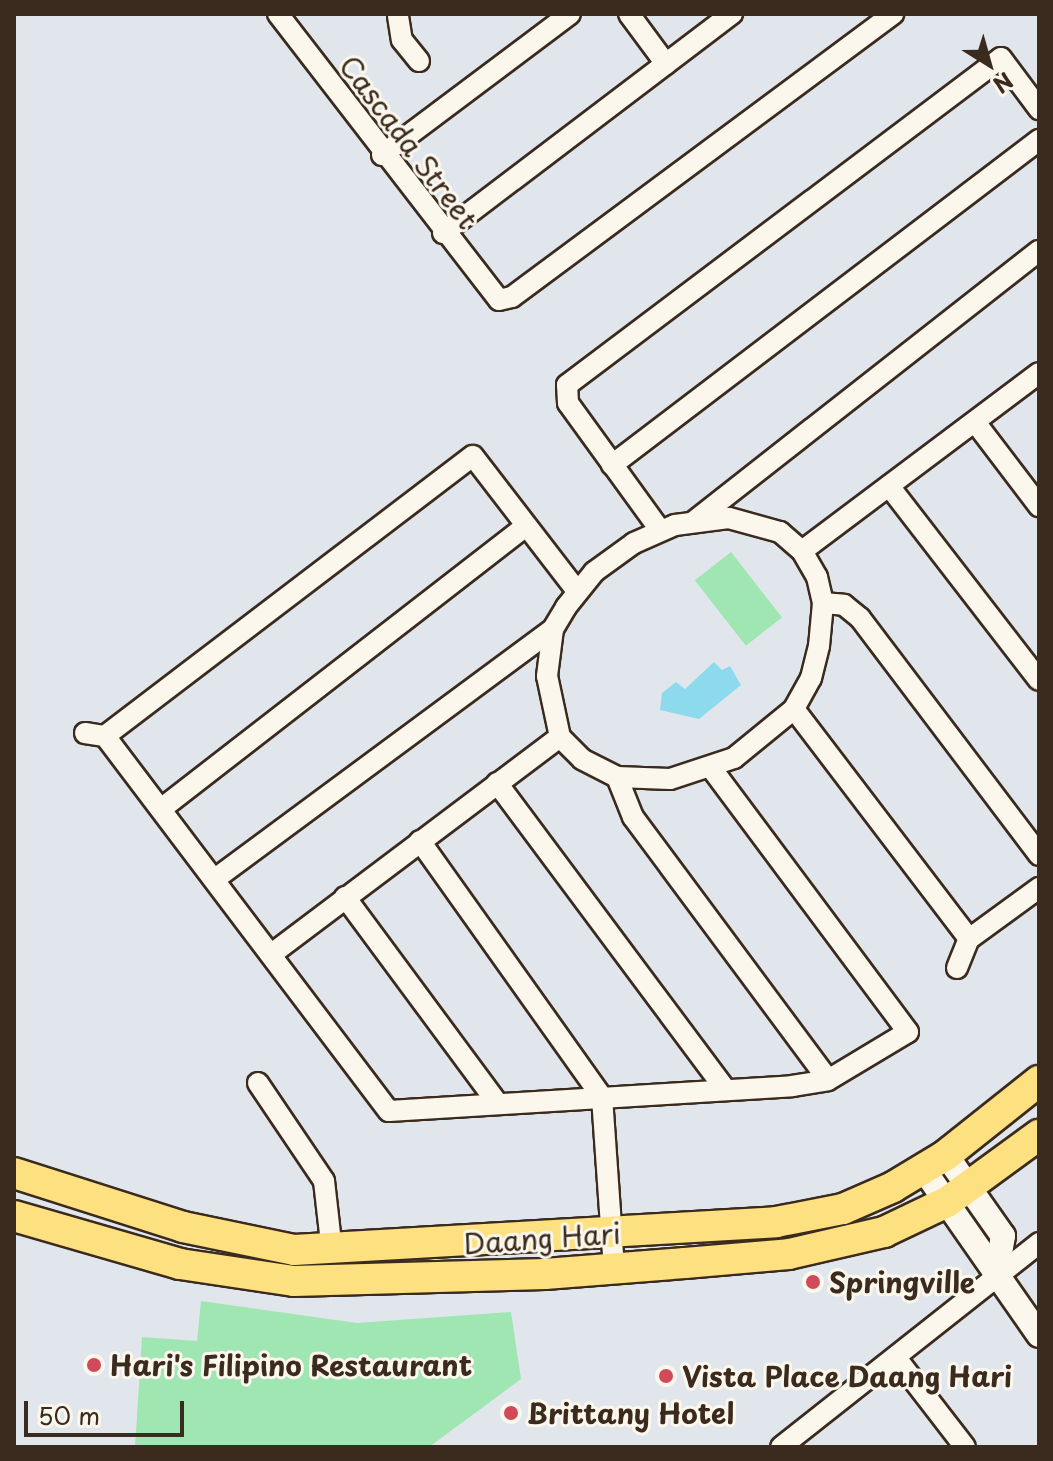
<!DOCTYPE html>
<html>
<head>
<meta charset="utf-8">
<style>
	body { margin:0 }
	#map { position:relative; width:1053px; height:1461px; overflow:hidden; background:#e1e6ec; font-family:"Playpen Sans",sans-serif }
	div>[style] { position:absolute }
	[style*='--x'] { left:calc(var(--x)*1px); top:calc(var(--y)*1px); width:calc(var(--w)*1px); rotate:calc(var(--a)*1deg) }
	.green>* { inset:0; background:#a0e6b2; transform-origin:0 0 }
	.water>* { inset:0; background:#8ddaed }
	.roads { filter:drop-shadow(2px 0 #3b2a1e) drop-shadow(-2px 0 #3b2a1e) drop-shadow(0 2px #3b2a1e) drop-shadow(0 -2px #3b2a1e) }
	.minor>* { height:20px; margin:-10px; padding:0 10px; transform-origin:10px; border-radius:10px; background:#fbf7ec }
	.tertiary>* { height:24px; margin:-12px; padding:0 12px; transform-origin:12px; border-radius:12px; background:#fbf7ec }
	.primary>* { height:30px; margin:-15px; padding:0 15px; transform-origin:15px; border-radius:15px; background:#fde080 }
	.dots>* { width:22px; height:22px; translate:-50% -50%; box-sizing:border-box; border:4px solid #fbf7ec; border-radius:50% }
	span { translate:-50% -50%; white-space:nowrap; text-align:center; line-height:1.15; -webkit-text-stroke:6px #fbf7ec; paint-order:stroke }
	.street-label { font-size:28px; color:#3b2a1e }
	.poi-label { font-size:28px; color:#3b2a1e; font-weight:700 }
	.left { translate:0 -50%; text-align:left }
	.frame { position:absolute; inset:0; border:16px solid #3b2a1e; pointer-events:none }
	.north { position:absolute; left:949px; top:24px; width:80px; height:80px; -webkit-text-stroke:6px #fbf7ec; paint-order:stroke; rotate:143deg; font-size:22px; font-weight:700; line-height:32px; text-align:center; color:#3b2a1e }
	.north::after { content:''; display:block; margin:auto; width:28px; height:36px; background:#3b2a1e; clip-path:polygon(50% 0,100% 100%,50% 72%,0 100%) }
	.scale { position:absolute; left:24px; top:1401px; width:160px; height:36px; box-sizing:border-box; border:4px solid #3b2a1e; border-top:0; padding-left:10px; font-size:24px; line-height:28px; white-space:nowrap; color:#3b2a1e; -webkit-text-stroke:6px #fbf7ec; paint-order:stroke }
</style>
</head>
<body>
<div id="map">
	<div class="green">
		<div style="left:731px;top:552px;width:83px;height:46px;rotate:52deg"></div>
		<div style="clip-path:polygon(201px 1301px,357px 1323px,511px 1312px,521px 1379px,429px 1447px,135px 1447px,142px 1337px,197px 1341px)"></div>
	</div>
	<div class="water">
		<div style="clip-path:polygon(714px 662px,722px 670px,730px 666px,741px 685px,699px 719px,660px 710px,662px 693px,676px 682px,685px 689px)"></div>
	</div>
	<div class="roads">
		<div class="minor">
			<div style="--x:278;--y:14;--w:361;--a:52.3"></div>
			<div style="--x:499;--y:300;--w:13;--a:-13"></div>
			<div style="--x:512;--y:297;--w:475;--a:-36.6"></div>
			<div style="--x:629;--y:14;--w:62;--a:53.5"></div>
			<div style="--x:398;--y:16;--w:24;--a:81"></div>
			<div style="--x:402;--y:40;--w:27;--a:51"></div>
			<div style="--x:382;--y:155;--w:235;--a:-36.9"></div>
			<div style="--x:443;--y:233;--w:363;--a:-37.2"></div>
			<div style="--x:975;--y:422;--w:106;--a:52.7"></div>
			<div style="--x:612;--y:465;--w:537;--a:-37.28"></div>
			<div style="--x:889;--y:486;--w:245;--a:52.3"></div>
			<div style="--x:729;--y:518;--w:53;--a:15.4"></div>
			<div style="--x:780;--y:532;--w:29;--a:41"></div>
			<div style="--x:802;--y:551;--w:30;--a:60"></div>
			<div style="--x:817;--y:577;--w:27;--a:77"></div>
			<div style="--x:823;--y:603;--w:43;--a:95.3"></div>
			<div style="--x:819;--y:646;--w:33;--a:104"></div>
			<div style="--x:811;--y:678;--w:35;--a:119"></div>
			<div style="--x:794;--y:709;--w:77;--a:140.8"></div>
			<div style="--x:734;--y:758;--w:67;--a:161.8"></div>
			<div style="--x:670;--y:779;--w:53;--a:-177.8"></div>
			<div style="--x:617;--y:777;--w:39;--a:-153"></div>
			<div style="--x:582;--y:759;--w:31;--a:-135"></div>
			<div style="--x:560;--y:737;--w:62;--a:-102"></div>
			<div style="--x:547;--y:676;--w:47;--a:-82.7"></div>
			<div style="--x:553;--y:629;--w:26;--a:-59"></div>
			<div style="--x:566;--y:607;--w:45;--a:-51.3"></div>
			<div style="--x:594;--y:572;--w:49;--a:-35.9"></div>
			<div style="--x:634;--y:543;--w:45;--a:-23.7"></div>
			<div style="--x:675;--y:525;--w:54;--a:-7.4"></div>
			<div style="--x:693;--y:522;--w:439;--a:-38.1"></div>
			<div style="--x:660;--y:530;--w:157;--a:-125.9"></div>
			<div style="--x:568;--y:403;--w:18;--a:-93"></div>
			<div style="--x:567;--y:385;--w:543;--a:-37"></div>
			<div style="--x:1001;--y:58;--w:64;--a:53.3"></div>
			<div style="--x:802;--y:551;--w:296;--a:-36.9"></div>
			<div style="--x:823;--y:603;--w:21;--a:5"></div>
			<div style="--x:844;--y:605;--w:21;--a:39"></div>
			<div style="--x:860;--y:618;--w:297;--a:52.9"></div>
			<div style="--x:794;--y:709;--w:289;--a:52.7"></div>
			<div style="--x:85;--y:733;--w:20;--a:9"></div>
			<div style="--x:105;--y:736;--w:470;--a:52.9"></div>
			<div style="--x:389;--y:1111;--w:404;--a:-3.5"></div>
			<div style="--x:792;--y:1086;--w:36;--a:-9"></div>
			<div style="--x:828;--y:1080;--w:93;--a:-31"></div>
			<div style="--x:908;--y:1032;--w:329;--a:-126.7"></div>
			<div style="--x:105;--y:736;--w:462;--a:-37.3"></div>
			<div style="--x:473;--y:456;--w:170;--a:52.4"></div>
			<div style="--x:617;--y:777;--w:43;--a:68.2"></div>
			<div style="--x:633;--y:817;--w:327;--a:53.4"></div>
			<div style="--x:497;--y:783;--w:382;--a:53.3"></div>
			<div style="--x:161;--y:809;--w:462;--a:-37.8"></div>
			<div style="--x:420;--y:841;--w:314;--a:54.6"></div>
			<div style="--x:602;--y:1097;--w:171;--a:86"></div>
			<div style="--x:215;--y:879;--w:420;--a:-36.5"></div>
			<div style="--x:345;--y:897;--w:257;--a:53.5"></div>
			<div style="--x:273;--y:953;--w:359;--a:-37"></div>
			<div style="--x:957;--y:968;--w:31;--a:-68"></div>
			<div style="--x:969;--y:939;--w:87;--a:-36.1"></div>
			<div style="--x:258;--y:1083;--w:118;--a:56"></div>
			<div style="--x:324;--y:1181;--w:70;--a:83.5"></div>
			<div style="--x:897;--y:1359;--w:111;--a:52.3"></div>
			<div style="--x:781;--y:1447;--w:329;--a:-38.3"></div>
		</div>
		<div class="tertiary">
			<div style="--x:946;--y:1155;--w:99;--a:54.9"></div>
			<div style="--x:1003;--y:1236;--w:39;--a:100"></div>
			<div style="--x:924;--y:1170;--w:201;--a:55.1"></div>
		</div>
		<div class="primary">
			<div style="--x:14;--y:1173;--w:177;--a:17.7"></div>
			<div style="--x:183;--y:1227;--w:113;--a:11.7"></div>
			<div style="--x:294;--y:1250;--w:483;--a:-3.3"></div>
			<div style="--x:776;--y:1222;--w:68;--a:-11"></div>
			<div style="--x:843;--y:1209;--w:55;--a:-23.7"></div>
			<div style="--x:893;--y:1187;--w:62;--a:-31.1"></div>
			<div style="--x:946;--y:1155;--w:119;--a:-38.5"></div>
			<div style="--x:14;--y:1216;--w:173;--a:16.1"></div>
			<div style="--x:180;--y:1264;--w:115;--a:8.5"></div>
			<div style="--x:294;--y:1281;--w:251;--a:-1.6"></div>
			<div style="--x:545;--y:1274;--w:140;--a:-4.5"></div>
			<div style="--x:685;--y:1263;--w:104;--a:-4.9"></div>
			<div style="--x:789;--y:1254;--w:98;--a:-13"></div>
			<div style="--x:884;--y:1232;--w:70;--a:-25.5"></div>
			<div style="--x:947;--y:1202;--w:114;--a:-36.1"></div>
		</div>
	</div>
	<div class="dots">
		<div style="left:813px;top:1282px;background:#d1495b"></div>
		<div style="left:94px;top:1365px;background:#d1495b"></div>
		<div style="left:666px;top:1376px;background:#d1495b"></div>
		<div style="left:511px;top:1413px;background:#d1495b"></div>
	</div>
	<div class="street-label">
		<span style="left:409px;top:142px;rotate:53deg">Cascada Street</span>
		<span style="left:542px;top:1238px;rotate:-4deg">Daang Hari</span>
	</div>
	<div class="poi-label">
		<span class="left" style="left:829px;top:1282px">Springville</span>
		<span class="left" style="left:110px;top:1365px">Hari's Filipino Restaurant</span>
		<span class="left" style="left:682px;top:1376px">Vista Place Daang Hari</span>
		<span class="left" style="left:527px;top:1413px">Brittany Hotel</span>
	</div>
	<div class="frame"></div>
	<div class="north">N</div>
	<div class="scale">50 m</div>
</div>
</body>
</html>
